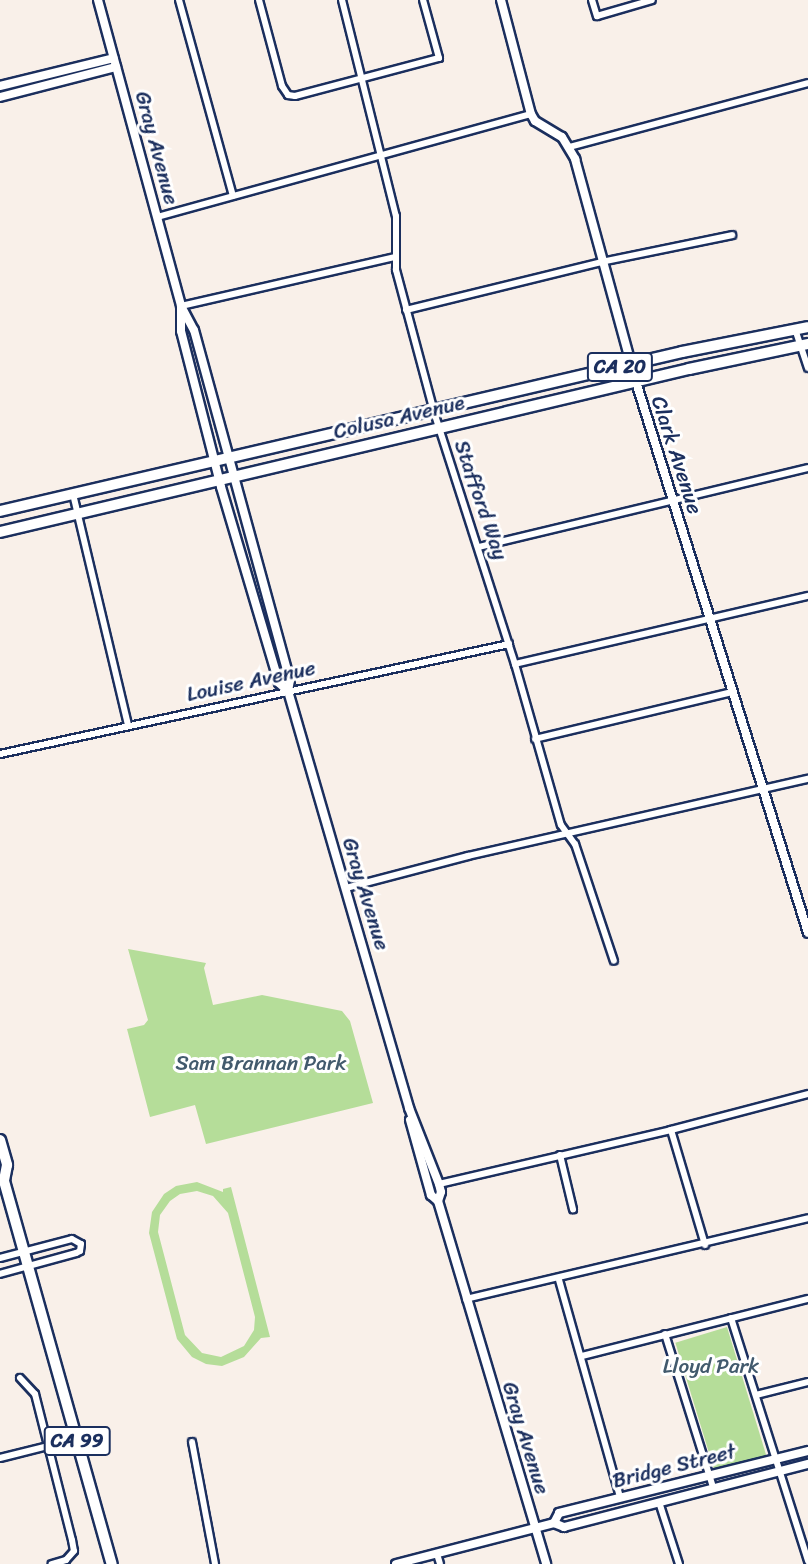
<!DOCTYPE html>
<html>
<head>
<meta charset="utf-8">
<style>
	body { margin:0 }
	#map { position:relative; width:808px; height:1564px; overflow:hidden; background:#f9f0e9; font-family:Sriracha,sans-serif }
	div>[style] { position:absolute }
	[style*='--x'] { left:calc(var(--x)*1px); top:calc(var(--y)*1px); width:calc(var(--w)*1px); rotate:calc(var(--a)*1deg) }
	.green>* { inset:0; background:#b5dd99; transform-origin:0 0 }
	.roads { filter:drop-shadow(2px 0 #1b2f5e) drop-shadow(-2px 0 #1b2f5e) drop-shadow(0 2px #1b2f5e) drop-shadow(0 -2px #1b2f5e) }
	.street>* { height:6px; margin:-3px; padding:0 3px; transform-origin:3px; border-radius:3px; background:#fff }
	.secondary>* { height:8px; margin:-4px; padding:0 4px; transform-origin:4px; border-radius:4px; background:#fff }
	.highway>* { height:10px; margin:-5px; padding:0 5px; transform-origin:5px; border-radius:5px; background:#fff }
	span { translate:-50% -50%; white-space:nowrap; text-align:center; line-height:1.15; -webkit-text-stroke:6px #fff; paint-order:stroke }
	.shield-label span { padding:2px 5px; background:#fff; border:2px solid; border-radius:5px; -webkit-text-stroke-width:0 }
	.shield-label { font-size:19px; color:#1b2f5e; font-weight:700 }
	.street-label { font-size:21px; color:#1b2f5e }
	.park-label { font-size:21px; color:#425a6d }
</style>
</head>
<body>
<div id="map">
	<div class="green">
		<div style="clip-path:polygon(128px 949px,206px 963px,204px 968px,213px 1005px,262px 995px,342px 1011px,350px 1021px,373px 1103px,206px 1144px,195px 1105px,150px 1117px,127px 1029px,144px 1025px,148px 1020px)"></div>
		<div style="clip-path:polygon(evenodd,197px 1182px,223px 1192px,223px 1189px,231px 1187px,270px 1337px,261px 1338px,244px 1357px,222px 1366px,206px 1364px,192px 1357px,177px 1339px,149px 1233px,152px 1212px,164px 1194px,176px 1186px,197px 1182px,197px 1191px,213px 1196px,228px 1213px,255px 1317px,254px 1330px,244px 1346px,221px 1357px,202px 1353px,185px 1335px,158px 1232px,160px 1215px,170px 1201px,180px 1194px,197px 1191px)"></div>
		<div style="left:727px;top:1327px;width:143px;height:54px;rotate:73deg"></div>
	</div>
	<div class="roads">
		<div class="street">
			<div style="--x:179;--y:0;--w:203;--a:74.6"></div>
			<div style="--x:259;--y:0;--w:89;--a:75"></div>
			<div style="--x:282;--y:86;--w:11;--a:56"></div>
			<div style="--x:288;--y:95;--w:7;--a:8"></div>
			<div style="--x:295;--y:96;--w:149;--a:-14.8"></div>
			<div style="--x:439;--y:58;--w:60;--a:-105.4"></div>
			<div style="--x:342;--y:0;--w:223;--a:76"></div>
			<div style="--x:396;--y:216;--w:54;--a:90"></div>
			<div style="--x:396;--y:270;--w:147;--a:75"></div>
			<div style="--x:434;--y:412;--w:265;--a:72.2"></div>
			<div style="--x:515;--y:664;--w:167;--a:74.1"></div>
			<div style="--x:561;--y:825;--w:24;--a:54"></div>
			<div style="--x:575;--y:844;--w:123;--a:71.6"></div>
			<div style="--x:592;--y:0;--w:17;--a:73"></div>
			<div style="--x:597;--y:16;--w:57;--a:-16.2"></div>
			<div style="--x:569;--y:147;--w:247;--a:-15"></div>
			<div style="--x:157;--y:217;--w:388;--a:-15.4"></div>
			<div style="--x:181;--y:306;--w:220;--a:-12.9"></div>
			<div style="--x:406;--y:310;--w:201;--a:-13.8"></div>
			<div style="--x:601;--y:262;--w:134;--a:-11.6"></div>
			<div style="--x:795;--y:329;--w:41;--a:71.6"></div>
			<div style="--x:73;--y:494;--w:237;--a:76.6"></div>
			<div style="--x:479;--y:547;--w:338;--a:-13.5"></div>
			<div style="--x:515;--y:664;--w:301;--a:-13.1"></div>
			<div style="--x:535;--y:739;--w:204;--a:-13.4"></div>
			<div style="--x:0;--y:754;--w:521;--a:-12.19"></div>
			<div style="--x:346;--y:888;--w:126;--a:-14.7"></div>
			<div style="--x:468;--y:856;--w:349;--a:-12.8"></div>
			<div style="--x:671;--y:1130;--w:120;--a:73.5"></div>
			<div style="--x:560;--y:1155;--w:56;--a:76.5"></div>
			<div style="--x:439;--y:1184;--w:238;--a:-13.1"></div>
			<div style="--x:671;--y:1130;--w:142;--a:-14.7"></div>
			<div style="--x:0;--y:1258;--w:74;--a:-14.8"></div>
			<div style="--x:72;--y:1239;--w:10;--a:29"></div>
			<div style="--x:81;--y:1244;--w:7;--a:98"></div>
			<div style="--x:80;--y:1251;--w:4;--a:153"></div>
			<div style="--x:76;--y:1253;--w:79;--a:164.6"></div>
			<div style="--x:559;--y:1280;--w:225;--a:74.3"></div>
			<div style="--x:466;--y:1299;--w:351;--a:-13.3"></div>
			<div style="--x:731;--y:1318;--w:255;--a:72.4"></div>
			<div style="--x:665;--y:1334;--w:160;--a:72.6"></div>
			<div style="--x:582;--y:1356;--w:233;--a:-14.2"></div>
			<div style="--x:20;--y:1378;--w:22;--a:47"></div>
			<div style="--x:35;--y:1394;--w:151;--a:75.8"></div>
			<div style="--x:72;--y:1540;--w:11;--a:80"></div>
			<div style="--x:74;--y:1551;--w:12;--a:132"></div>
			<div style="--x:66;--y:1560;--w:15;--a:164"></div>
			<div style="--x:756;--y:1395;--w:54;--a:-14"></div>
			<div style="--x:192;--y:1442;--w:124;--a:79.3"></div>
			<div style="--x:0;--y:1458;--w:49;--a:-14"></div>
			<div style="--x:659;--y:1502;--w:65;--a:72.1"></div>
			<div style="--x:437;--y:1554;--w:10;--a:73"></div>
		</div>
		<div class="secondary">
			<div style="--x:98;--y:0;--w:317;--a:74.8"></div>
			<div style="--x:181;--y:306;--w:25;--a:90"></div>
			<div style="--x:181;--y:331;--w:161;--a:75.6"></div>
			<div style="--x:221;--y:487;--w:204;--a:73.5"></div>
			<div style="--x:279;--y:683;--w:12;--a:42"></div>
			<div style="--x:501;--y:0;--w:118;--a:75.3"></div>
			<div style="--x:531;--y:114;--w:8;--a:60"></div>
			<div style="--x:535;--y:121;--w:31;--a:31"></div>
			<div style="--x:562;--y:137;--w:26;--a:59"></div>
			<div style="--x:575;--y:159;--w:231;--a:74.7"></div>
			<div style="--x:636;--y:382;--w:577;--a:72.66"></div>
			<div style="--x:0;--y:86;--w:117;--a:-13.8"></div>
			<div style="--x:0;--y:97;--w:120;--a:-14.5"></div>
			<div style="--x:181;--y:306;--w:27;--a:62"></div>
			<div style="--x:194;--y:330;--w:363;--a:74.7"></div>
			<div style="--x:290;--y:680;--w:11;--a:100"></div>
			<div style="--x:288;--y:691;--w:434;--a:73.8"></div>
			<div style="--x:409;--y:1108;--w:82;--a:68.5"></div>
			<div style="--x:439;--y:1184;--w:8;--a:76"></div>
			<div style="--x:441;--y:1192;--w:9;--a:108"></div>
			<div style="--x:410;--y:1120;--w:78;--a:74.4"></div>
			<div style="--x:431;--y:1195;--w:9;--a:41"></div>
			<div style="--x:438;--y:1201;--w:379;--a:73.4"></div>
			<div style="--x:554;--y:1523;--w:11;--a:-63"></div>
			<div style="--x:559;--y:1513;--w:257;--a:-14"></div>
			<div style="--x:396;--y:1564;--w:163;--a:-14.5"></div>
			<div style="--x:554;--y:1523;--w:11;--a:22"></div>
			<div style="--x:564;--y:1527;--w:252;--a:-14.5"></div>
		</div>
		<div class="highway">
			<div style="--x:0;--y:511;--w:700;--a:-13.12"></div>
			<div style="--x:682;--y:352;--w:128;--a:-11.2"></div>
			<div style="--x:0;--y:532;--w:708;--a:-13.31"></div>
			<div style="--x:689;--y:369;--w:122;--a:-11.9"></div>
			<div style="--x:0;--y:1140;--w:26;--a:74"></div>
			<div style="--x:7;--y:1165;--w:16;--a:101"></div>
			<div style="--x:4;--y:1181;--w:398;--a:74.3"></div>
		</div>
	</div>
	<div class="shield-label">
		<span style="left:620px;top:367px">CA 20</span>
		<span style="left:77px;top:1441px">CA 99</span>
	</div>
	<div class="street-label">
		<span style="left:157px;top:148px;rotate:75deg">Gray Avenue</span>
		<span style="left:399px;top:417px;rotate:-13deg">Colusa Avenue</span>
		<span style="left:677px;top:455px;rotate:72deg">Clark Avenue</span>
		<span style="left:481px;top:500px;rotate:71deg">Stafford Way</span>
		<span style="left:251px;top:681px;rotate:-12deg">Louise Avenue</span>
		<span style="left:366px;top:894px;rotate:73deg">Gray Avenue</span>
		<span style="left:526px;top:1438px;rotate:73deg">Gray Avenue</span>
		<span style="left:674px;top:1466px;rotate:-14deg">Bridge Street</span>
	</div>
	<div class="park-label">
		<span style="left:261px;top:1063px">Sam Brannan Park</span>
		<span style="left:711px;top:1366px">Lloyd Park</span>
	</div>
</div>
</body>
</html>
